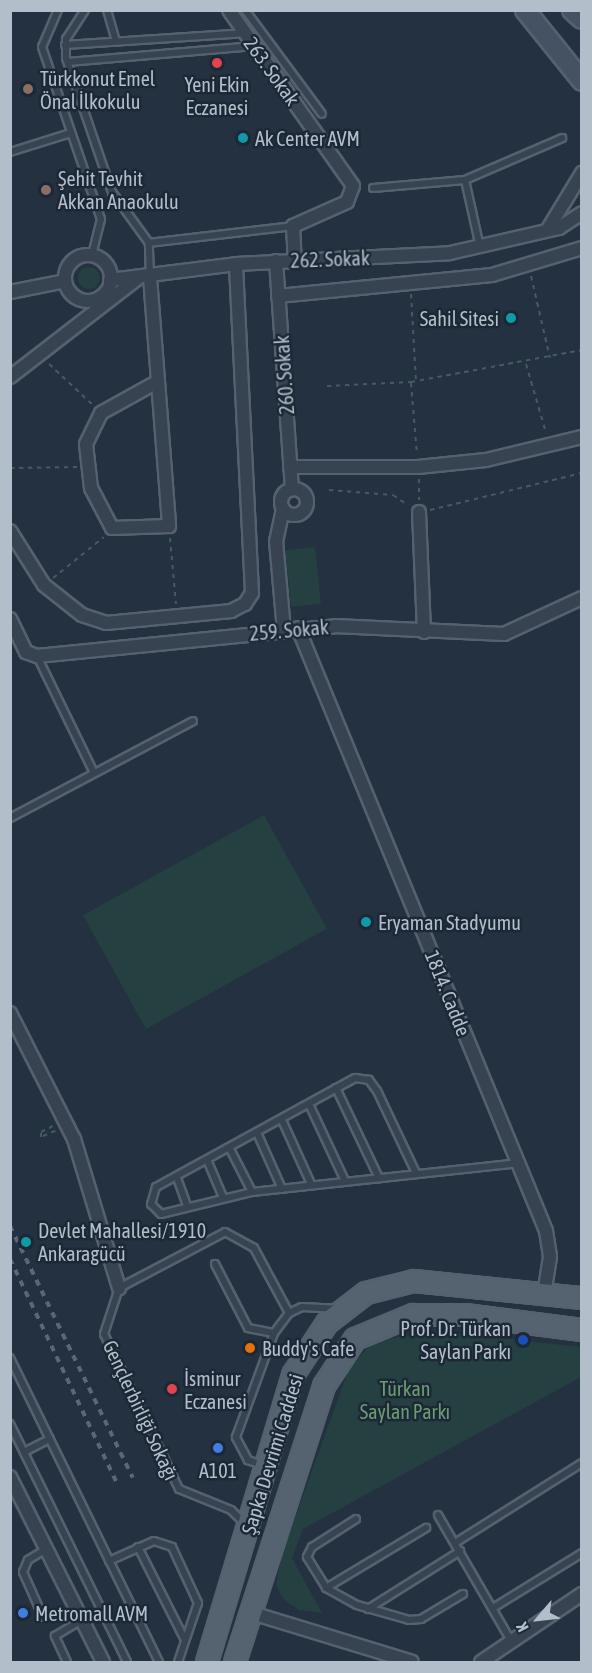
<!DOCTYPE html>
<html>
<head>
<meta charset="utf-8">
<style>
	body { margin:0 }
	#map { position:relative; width:592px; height:1673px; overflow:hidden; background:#233140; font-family:"Asap Condensed",sans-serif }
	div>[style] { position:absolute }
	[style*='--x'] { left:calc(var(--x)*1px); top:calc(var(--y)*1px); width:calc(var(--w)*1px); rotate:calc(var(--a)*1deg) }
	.green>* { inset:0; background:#254041; transform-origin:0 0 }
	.round { border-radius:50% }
	.path>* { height:2px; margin-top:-1px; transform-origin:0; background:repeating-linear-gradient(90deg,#435d5e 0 4.5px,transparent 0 9px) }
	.roads { filter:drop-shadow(2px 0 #55616e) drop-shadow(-2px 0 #55616e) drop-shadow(0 2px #55616e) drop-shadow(0 -2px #55616e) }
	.lane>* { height:6px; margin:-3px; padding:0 3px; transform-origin:3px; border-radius:3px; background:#374350 }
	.street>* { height:12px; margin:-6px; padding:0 6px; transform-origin:6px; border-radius:6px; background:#374350 }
	.street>.ring { margin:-6px; padding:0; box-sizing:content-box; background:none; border:12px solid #374350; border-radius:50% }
	.secondary>* { height:18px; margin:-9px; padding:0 9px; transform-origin:9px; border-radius:9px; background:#455263 }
	.primary>* { height:20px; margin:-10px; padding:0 10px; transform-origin:10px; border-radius:10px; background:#556270 }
	.rail>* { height:4px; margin-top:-2px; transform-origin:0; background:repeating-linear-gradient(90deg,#596777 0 6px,transparent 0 12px) }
	.dots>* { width:16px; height:16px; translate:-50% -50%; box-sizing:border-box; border:3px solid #1c2835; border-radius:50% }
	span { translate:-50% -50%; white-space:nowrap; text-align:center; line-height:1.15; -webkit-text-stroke:5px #1c2835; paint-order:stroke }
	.street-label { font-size:20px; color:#b3becb }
	.poi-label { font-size:20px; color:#b3becb }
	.left { translate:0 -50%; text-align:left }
	.right { translate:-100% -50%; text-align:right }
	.park-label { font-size:20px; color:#699d71 }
	.frame { position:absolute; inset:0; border:12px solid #b3becb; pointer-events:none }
	.north { position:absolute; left:508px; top:1589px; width:60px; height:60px; -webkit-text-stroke:4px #1c2835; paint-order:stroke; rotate:242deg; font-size:16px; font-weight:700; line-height:24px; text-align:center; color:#b3becb }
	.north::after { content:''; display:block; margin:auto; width:21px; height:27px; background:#b3becb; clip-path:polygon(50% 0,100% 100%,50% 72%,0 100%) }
</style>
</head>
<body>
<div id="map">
	<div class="green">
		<div class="round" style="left:78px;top:267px;width:22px;height:22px"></div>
		<div style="left:315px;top:547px;width:57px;height:30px;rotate:84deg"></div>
		<div style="left:264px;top:815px;width:130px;height:207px;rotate:61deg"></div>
		<div style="clip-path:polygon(435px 1331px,581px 1347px,581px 1377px,303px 1529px,292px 1558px,322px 1613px,299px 1610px,282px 1598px,276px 1584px,283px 1551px,350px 1366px,375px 1341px)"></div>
	</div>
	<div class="path">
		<div style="--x:531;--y:276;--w:84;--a:77"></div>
		<div style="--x:411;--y:294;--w:87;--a:86.7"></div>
		<div style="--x:49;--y:364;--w:60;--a:43"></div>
		<div style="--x:526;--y:364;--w:72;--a:73.8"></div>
		<div style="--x:411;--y:383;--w:72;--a:85.2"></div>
		<div style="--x:327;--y:386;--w:84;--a:-2.7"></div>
		<div style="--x:411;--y:382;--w:174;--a:-10.6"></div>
		<div style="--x:10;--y:468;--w:67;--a:-0.9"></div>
		<div style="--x:419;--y:479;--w:21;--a:90"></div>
		<div style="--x:329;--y:490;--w:64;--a:4.5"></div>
		<div style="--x:393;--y:495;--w:18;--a:34"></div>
		<div style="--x:430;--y:510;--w:156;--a:-13.7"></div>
		<div style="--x:170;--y:538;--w:66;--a:84.8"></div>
		<div style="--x:53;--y:578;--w:65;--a:-38.8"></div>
		<div style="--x:43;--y:1136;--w:15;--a:-23"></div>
		<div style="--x:41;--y:1137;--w:5;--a:-90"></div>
		<div style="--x:41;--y:1132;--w:13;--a:-27"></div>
	</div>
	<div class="roads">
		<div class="lane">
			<div style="--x:58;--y:10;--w:40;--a:113.4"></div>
			<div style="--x:42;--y:47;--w:182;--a:71.1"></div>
			<div style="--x:101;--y:219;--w:38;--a:104"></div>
			<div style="--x:85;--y:10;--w:35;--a:123"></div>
			<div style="--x:66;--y:39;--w:19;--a:90"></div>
			<div style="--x:66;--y:58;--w:142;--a:71.1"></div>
			<div style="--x:112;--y:192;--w:63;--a:54"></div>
			<div style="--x:107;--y:10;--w:33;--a:74"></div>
			<div style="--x:245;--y:10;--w:129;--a:53.5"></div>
			<div style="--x:65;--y:45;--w:179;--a:-3.8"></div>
			<div style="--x:68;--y:62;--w:187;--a:-4.9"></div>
			<div style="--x:10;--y:152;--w:64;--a:-17.3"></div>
			<div style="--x:465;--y:180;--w:69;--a:77.4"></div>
			<div style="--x:373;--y:188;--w:92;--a:-5"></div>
			<div style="--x:465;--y:180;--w:106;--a:-23.4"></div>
			<div style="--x:150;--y:277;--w:34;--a:-92"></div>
			<div style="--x:149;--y:243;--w:145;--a:-6.7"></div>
			<div style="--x:37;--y:656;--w:130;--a:64"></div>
			<div style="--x:10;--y:818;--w:207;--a:-27.9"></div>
			<div style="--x:336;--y:1088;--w:100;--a:64.5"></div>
			<div style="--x:309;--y:1104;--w:85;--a:64.9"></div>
			<div style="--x:282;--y:1120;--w:70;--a:65.6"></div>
			<div style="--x:258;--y:1135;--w:59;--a:66"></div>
			<div style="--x:230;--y:1149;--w:48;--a:62.9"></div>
			<div style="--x:208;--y:1162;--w:38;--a:67"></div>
			<div style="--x:416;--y:1173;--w:91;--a:-115.4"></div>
			<div style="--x:377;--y:1091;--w:14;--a:-126"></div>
			<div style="--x:369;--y:1080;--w:14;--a:-172"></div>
			<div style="--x:355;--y:1078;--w:227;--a:151.3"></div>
			<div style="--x:156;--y:1187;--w:18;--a:106"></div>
			<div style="--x:151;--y:1204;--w:14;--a:45"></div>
			<div style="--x:161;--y:1214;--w:94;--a:-13.6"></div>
			<div style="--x:252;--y:1192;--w:267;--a:-6.2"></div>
			<div style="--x:177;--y:1178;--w:29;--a:70"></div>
			<div style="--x:215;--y:1264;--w:72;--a:62.7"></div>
			<div style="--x:248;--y:1328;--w:26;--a:11"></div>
			<div style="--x:10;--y:1358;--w:339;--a:63.9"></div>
			<div style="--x:10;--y:1424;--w:265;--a:63.8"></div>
			<div style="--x:24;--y:1452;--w:29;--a:-27"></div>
			<div style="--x:263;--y:1465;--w:16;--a:-162"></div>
			<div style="--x:248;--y:1460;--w:26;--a:-118"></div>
			<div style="--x:236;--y:1437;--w:111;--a:-69.9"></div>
			<div style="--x:274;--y:1333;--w:25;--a:-53"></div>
			<div style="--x:289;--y:1313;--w:14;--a:-25"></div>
			<div style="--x:302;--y:1307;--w:35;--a:3"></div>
			<div style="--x:438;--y:1515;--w:143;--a:59.9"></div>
			<div style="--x:356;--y:1519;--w:52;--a:147.5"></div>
			<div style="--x:312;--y:1547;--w:11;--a:117"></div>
			<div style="--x:307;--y:1557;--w:36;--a:58"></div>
			<div style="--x:326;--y:1588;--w:35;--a:29"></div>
			<div style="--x:357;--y:1605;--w:54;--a:16.1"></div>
			<div style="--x:409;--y:1620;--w:12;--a:-5"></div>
			<div style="--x:421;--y:1619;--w:49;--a:-30.8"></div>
			<div style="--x:246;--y:1525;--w:21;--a:-135"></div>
			<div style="--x:231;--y:1510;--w:56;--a:-158"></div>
			<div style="--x:179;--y:1489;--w:172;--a:-115.8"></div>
			<div style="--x:104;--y:1334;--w:48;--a:-71.9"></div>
			<div style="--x:119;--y:1288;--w:120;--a:-27.8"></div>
			<div style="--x:225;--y:1232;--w:33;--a:29"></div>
			<div style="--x:254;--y:1248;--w:74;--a:61.7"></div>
			<div style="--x:455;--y:1543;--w:150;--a:-32.2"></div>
			<div style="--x:138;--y:1547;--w:104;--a:63.2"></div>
			<div style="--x:109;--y:1561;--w:49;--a:-24"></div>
			<div style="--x:154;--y:1541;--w:19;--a:18"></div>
			<div style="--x:172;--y:1547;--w:62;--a:65.1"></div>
			<div style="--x:198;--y:1603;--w:62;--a:108.7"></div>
			<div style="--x:326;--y:1588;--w:117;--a:-31"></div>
			<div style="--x:493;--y:1608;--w:105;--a:-31.7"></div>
			<div style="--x:368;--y:1609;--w:109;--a:-32.2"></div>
			<div style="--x:43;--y:1617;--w:49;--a:-114"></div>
			<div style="--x:23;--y:1572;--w:13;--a:-67"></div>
			<div style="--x:28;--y:1560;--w:21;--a:-31"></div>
			<div style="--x:67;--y:1662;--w:29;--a:-115"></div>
			<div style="--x:55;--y:1636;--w:31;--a:-31"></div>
		</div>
		<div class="street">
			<div style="--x:229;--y:10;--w:215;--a:54.8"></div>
			<div style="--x:353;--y:186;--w:17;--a:111"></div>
			<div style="--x:347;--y:202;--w:59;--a:156"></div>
			<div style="--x:293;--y:226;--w:34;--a:87"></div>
			<div style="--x:548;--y:229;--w:66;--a:-58.7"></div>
			<div class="ring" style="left:65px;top:255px;width:34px;height:34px"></div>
			<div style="--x:276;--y:261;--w:229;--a:86"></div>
			<div style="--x:150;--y:277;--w:250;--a:85.6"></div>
			<div style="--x:169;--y:526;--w:57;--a:178"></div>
			<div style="--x:112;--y:528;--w:45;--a:-117.7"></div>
			<div style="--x:91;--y:488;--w:44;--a:-96.5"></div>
			<div style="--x:86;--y:444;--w:34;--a:-64"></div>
			<div style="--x:101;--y:413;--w:64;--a:-29"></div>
			<div style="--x:110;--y:280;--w:127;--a:-7.2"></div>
			<div style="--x:236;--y:264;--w:214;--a:-2.9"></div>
			<div style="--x:450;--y:253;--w:112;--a:-12.9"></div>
			<div style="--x:559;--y:228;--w:27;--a:-33"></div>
			<div style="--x:10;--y:292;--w:56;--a:-11.3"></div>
			<div style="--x:278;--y:296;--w:215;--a:-5.6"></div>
			<div style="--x:492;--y:275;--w:94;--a:-16.7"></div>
			<div style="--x:10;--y:377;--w:162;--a:-37.7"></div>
			<div style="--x:290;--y:467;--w:128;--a:0"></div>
			<div style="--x:418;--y:467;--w:68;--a:-5.9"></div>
			<div style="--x:486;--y:460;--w:99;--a:-13.5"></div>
			<div class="ring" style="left:281px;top:489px;width:14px;height:14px"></div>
			<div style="--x:283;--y:509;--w:33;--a:102"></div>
			<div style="--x:276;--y:541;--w:89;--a:84.9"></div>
			<div style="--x:419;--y:512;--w:120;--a:87.6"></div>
			<div style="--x:10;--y:531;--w:64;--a:57.8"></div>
			<div style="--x:44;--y:585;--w:48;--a:38.3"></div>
			<div style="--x:82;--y:615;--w:25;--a:18"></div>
			<div style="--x:106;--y:623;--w:126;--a:-5.5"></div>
			<div style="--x:231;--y:611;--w:16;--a:-27"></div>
			<div style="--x:245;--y:604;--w:13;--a:-58"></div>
			<div style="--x:252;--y:593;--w:329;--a:-92.8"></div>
			<div style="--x:10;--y:619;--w:37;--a:64"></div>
			<div style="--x:26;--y:652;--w:12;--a:20"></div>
			<div style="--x:37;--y:656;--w:300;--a:-5.7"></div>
			<div style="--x:335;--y:626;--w:169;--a:2.7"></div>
			<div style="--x:504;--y:634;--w:86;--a:-24.8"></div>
			<div style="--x:298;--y:628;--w:652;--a:67.64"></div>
			<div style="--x:546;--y:1231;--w:26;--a:81"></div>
			<div style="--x:550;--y:1257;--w:37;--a:99"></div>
			<div style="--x:10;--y:1013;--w:141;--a:63.1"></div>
			<div style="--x:74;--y:1139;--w:156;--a:73.2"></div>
			<div style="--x:10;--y:1477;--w:207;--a:63.3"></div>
			<div style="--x:252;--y:1613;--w:167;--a:17"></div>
			<div style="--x:481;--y:1662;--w:122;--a:-34"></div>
		</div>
		<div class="secondary">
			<div style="--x:525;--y:10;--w:91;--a:51.2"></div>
			<div style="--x:572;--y:10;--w:13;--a:42"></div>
		</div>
		<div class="primary">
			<div style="--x:207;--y:1662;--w:300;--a:-73.3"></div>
			<div style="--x:293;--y:1375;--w:62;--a:-56.8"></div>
			<div style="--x:327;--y:1323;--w:49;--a:-37.6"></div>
			<div style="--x:366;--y:1293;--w:49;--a:-14"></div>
			<div style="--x:414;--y:1281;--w:169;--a:5.8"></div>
			<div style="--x:235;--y:1662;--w:290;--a:-72.1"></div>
			<div style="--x:324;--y:1386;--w:56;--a:-56.6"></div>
			<div style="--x:355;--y:1339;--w:63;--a:-22.5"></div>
			<div style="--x:413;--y:1315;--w:52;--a:0"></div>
			<div style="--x:465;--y:1315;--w:118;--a:7.3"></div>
		</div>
	</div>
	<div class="rail">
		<div style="--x:10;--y:1226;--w:280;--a:64"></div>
		<div style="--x:10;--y:1259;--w:250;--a:64.5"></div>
	</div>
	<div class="dots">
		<div style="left:217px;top:63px;background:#e0444e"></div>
		<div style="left:28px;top:89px;background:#8d6e63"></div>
		<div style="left:243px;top:138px;background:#0f9aa8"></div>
		<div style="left:46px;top:190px;background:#8d6e63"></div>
		<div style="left:511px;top:318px;background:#0f9aa8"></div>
		<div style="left:366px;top:922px;background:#0f9aa8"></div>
		<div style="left:26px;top:1242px;background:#0f9aa8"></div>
		<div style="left:523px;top:1340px;background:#1a4fb4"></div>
		<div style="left:250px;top:1348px;background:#e8710a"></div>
		<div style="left:172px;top:1389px;background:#e0444e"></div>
		<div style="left:218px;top:1448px;background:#3f7fe0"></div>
		<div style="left:23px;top:1613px;background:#3f7fe0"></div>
	</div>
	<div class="street-label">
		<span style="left:272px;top:71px;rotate:54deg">263. Sokak</span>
		<span style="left:330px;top:259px;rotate:-2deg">262. Sokak</span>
		<span style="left:284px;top:375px;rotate:-94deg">260. Sokak</span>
		<span style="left:289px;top:630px;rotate:-5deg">259. Sokak</span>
		<span style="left:448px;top:993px;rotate:68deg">1814. Cadde</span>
		<span style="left:141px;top:1410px;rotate:65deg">Gençlerbirliği Sokağı</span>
		<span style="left:272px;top:1454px;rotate:-73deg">Şapka Devrimi Caddesi</span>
	</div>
	<div class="poi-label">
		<span class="left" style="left:40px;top:90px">Türkkonut Emel<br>Önal İlkokulu</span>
		<span style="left:217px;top:96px">Yeni Ekin<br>Eczanesi</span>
		<span class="left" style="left:255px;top:138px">Ak Center AVM</span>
		<span class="left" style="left:58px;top:190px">Şehit Tevhit<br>Akkan Anaokulu</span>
		<span class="right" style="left:499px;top:318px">Sahil Sitesi</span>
		<span class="left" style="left:378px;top:922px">Eryaman Stadyumu</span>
		<span class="left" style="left:38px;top:1242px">Devlet Mahallesi/1910<br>Ankaragücü</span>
		<span class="right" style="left:511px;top:1340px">Prof. Dr. Türkan<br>Saylan Parkı</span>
		<span class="left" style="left:262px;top:1348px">Buddy's Cafe</span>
		<span class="left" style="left:184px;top:1390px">İsminur<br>Eczanesi</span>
		<span style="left:218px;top:1470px">A101</span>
		<span class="left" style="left:35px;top:1613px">Metromall AVM</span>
	</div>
	<div class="park-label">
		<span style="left:405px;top:1400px">Türkan<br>Saylan Parkı</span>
	</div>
	<div class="frame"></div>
	<div class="north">K</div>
</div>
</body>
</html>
